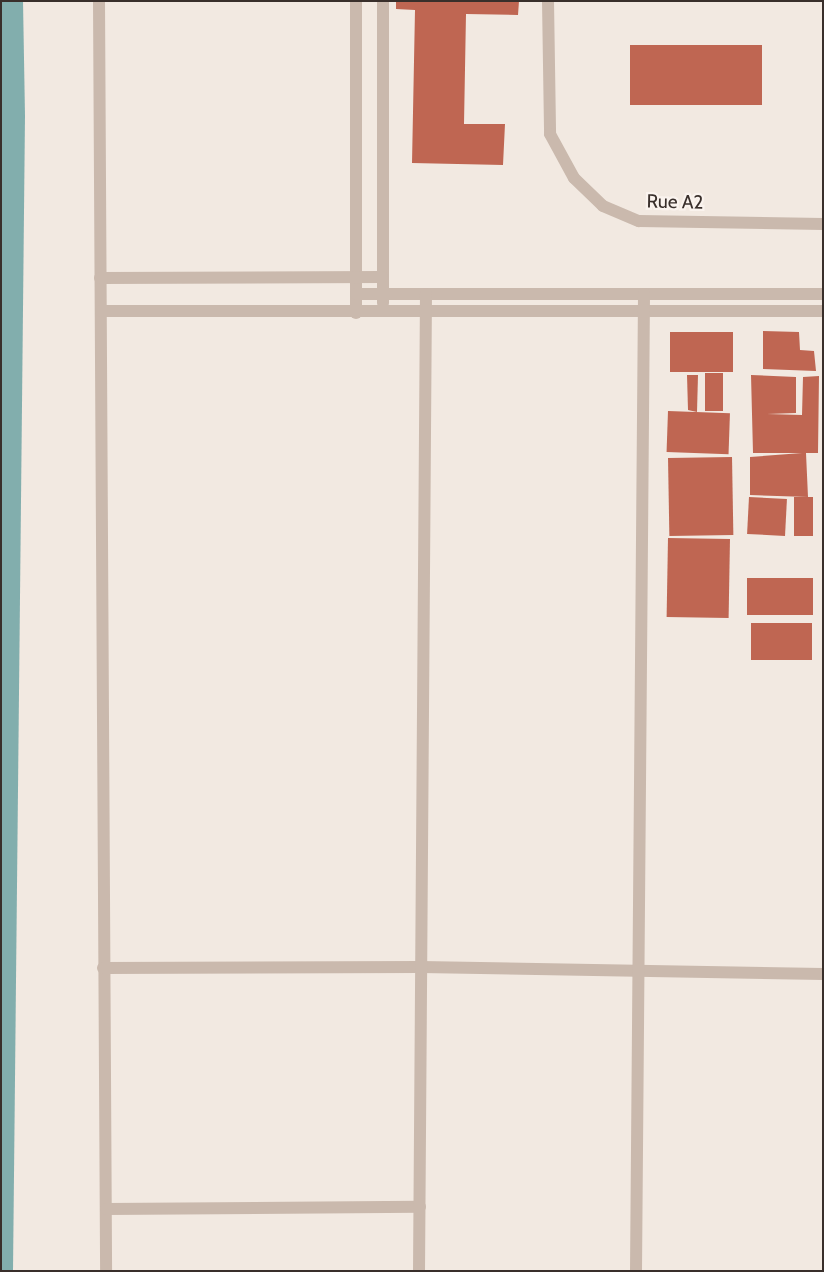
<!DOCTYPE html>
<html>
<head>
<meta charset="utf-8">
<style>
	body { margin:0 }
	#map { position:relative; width:824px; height:1272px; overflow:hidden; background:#f2e9e1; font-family:Cabin,sans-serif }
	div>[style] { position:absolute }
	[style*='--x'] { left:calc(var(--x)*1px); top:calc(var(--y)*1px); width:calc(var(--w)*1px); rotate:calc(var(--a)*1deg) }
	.water>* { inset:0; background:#82aead }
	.building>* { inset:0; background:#bf6652; transform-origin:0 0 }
	.minor>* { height:12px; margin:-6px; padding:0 6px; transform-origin:6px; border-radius:6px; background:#cab9ad }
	span { translate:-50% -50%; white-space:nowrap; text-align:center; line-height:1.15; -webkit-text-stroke:4.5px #faf3ee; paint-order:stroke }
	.street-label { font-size:19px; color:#392f2b }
	.frame { position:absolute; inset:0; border:2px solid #392f2b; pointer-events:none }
</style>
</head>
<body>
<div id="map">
	<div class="water">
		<div style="clip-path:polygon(1px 1px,23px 1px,25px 116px,13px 1271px,1px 1271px)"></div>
	</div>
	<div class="building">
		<div style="clip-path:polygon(396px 1px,519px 1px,518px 15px,466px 14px,464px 124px,505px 124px,503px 165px,412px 163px,415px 10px,396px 9px)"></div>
		<div style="left:630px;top:45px;width:132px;height:60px"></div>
		<div style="clip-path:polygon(763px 331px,799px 332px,800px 350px,814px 351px,816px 371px,763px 369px)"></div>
		<div style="left:670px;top:332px;width:63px;height:40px"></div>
		<div style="left:723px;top:373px;width:38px;height:18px;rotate:90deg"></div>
		<div style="clip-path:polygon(687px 375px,698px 375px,697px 412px,688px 410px)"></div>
		<div style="clip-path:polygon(751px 375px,796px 377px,796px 413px,767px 414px,802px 415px,803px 377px,819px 376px,818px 453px,806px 453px,808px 497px,750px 495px,750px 457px,802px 453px,753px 453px)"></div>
		<div style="left:668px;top:411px;width:62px;height:41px;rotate:2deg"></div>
		<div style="left:732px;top:457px;width:78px;height:64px;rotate:89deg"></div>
		<div style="left:749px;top:497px;width:38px;height:37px;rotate:3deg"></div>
		<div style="left:813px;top:497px;width:39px;height:19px;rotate:90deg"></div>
		<div style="left:668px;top:538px;width:62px;height:79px;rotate:1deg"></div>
		<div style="left:747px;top:578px;width:66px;height:37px"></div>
		<div style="left:751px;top:623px;width:61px;height:37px"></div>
	</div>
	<div class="minor">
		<div style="--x:99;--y:1;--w:1270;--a:89.68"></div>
		<div style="--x:356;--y:1;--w:312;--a:90"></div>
		<div style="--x:383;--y:1;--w:302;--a:90"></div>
		<div style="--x:548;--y:1;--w:133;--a:89.1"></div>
		<div style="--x:550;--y:134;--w:50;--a:61.4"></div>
		<div style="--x:574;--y:178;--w:40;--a:44"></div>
		<div style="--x:603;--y:206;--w:39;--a:23"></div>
		<div style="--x:639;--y:221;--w:184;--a:0.9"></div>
		<div style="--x:100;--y:278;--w:282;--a:-0.2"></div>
		<div style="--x:356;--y:294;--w:467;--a:0"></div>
		<div style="--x:101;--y:311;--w:722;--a:0"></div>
		<div style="--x:103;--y:968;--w:318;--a:-0.2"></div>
		<div style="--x:421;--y:967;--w:402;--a:1"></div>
		<div style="--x:106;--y:1209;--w:314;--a:-0.4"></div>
		<div style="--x:419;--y:1271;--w:977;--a:-89.59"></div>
		<div style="--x:636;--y:1271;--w:977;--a:-89.53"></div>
	</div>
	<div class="street-label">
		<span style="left:675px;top:202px;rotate:1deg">Rue A2</span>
	</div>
	<div class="frame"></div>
</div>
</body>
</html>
